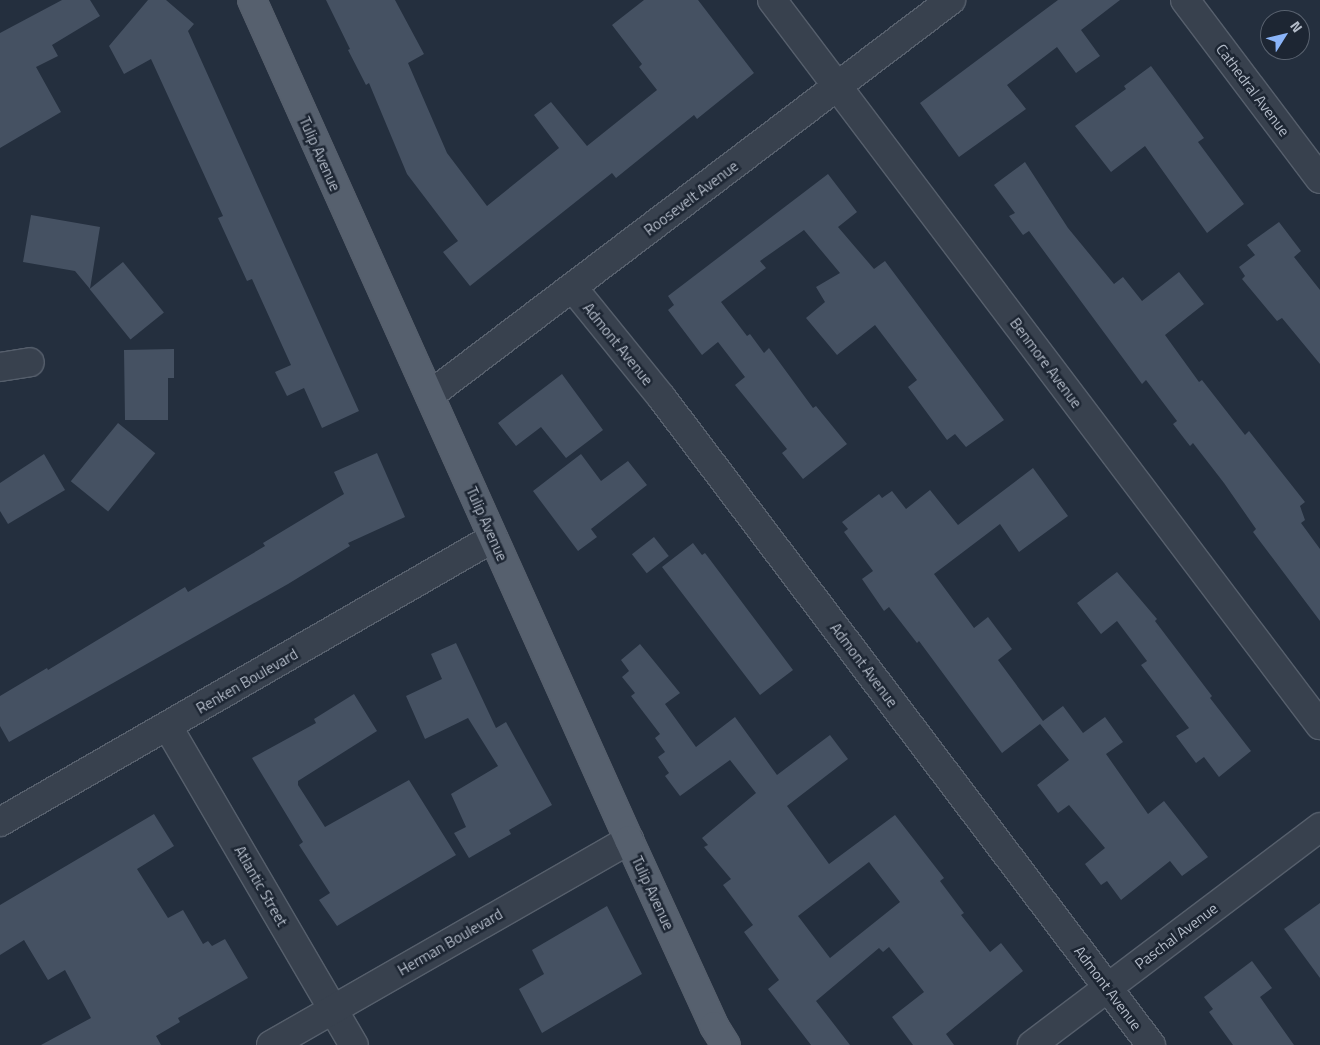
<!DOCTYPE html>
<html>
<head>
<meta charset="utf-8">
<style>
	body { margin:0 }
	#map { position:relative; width:1320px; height:1045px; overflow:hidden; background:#242f3e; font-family:"Titillium Web",sans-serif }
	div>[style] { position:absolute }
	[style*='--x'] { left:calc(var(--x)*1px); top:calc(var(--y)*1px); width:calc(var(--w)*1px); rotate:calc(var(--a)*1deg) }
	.building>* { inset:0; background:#455162; transform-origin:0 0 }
	.roads { filter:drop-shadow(1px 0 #565f6c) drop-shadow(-1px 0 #565f6c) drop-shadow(0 1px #565f6c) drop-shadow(0 -1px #565f6c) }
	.minor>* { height:28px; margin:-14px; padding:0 14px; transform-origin:14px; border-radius:14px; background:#38414e }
	.major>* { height:28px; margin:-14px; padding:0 14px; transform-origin:14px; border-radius:14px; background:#56606e }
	span { translate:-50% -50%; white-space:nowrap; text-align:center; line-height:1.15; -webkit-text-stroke:5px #1d2633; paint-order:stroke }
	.street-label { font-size:15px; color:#b4bcc9 }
	.north { position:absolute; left:1260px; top:10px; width:50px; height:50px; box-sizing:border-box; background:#1d2633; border:1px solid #59626f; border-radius:50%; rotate:54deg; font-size:14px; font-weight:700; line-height:20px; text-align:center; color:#b4bcc9 }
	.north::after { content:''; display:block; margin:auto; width:18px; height:22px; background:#8ab4f8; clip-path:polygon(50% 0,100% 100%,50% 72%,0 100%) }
</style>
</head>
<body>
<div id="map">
	<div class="building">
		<div style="clip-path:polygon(62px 0,90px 0,100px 16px,52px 45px,58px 56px,36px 67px,61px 112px,0 148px,0 33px)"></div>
		<div style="clip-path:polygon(148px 0,166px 0,194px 24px,188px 31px,359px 411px,322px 428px,304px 388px,287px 396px,275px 372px,291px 365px,252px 279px,247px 281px,218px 218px,223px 216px,151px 59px,124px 74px,109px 46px)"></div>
		<div style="clip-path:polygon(326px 0,395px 0,424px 54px,408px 63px,447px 153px,487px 206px,559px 148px,534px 115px,551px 102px,587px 146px,657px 90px,639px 67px,642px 64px,612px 25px,644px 0,698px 0,754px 73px,697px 119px,694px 115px,616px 178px,612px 173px,470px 286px,443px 252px,458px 241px,407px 174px,369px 83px,366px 85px,348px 50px,350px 49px)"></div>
		<div style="clip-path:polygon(1058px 0,1120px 0,1081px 30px,1100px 56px,1076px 73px,1057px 47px,1007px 85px,1026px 109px,959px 157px,920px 103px)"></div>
		<div style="clip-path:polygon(1151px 66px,1204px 138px,1198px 142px,1244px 204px,1207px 233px,1145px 146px,1111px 172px,1075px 126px,1126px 89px,1124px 86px)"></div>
		<div style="clip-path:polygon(1025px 162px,1068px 228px,1114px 284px,1123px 277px,1142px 301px,1179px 272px,1204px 304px,1165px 335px,1199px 382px,1202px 380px,1245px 435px,1249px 431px,1305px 502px,1300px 506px,1305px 520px,1301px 523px,1320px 549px,1320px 621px,1253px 532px,1256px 529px,1224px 483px,1193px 443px,1190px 446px,1173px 424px,1177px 421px,1146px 380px,1142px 384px,1029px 231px,1023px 235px,1009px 216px,1015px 213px,994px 185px)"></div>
		<div style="clip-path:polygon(828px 174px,857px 212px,838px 227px,874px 269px,885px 261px,1004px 420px,966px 447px,955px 434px,947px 440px,908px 387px,917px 380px,875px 325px,837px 355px,806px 318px,825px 302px,816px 287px,840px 273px,804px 230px,760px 261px,766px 268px,721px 302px,747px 336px,750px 334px,764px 353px,769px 348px,813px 408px,816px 406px,847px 444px,803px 479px,782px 453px,787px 449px,735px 385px,745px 377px,718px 342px,702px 355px,668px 310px,674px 305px,668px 296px)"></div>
		<div style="clip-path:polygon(31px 215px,100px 227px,90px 289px,75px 271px,23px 262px)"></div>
		<div style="clip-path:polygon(1279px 222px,1301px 251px,1294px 257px,1320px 290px,1320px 364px,1282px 318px,1277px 321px,1242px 279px,1245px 276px,1239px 267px,1255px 255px,1247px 245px)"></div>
		<div style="left:123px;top:262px;width:65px;height:43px;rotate:51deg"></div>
		<div style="clip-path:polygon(174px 349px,174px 378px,168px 378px,168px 420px,125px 420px,124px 350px)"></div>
		<div style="clip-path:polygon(562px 374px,603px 430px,566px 458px,541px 427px,516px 446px,498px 423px)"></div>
		<div style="left:118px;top:423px;width:48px;height:75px;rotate:39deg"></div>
		<div style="clip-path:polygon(377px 453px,405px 517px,348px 543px,350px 546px,288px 584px,9px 742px,0 726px,0 696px,47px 668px,48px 670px,185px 587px,188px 592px,265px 546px,263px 543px,344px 494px,334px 472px)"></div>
		<div style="clip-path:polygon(44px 454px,65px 490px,8px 524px,0 511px,0 483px)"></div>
		<div style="clip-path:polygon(581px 454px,601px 481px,628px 461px,647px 485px,591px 529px,597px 537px,578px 551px,533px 491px)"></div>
		<div style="clip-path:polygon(1033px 468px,1068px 516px,1019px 552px,1000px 524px,934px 574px,974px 628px,988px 617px,1012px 649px,998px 660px,1043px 721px,1063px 706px,1083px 733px,1105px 717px,1123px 742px,1106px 754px,1148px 814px,1164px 801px,1208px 857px,1182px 876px,1170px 861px,1121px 900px,1107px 881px,1101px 885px,1085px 864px,1105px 848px,1069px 805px,1058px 813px,1037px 785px,1069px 760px,1040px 724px,1002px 753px,919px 641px,917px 643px,889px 607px,884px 611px,862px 579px,873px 571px,844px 532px,848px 529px,842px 522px,879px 494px,882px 498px,892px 491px,906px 509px,930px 490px,958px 525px)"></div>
		<div style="left:654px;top:537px;width:24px;height:28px;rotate:52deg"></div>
		<div style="clip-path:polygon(693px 543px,702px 555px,705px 553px,793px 670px,760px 695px,662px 567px)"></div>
		<div style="clip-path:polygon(1117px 572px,1157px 619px,1155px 621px,1212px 696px,1210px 698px,1251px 751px,1219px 777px,1204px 757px,1196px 763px,1176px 736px,1189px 728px,1141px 665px,1147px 661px,1117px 621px,1101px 634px,1077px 603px)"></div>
		<div style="clip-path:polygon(456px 643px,496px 728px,506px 722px,552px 805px,509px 830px,511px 834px,469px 858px,454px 833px,466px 827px,451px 794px,498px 766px,468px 718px,425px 739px,406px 696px,442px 679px,431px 654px)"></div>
		<div style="clip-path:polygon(evenodd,640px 644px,680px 693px,665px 704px,696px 747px,735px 717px,777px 775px,830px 735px,848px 759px,787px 806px,829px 864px,895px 815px,944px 878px,940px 881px,964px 913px,961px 915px,990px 952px,1001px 943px,1023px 971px,946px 1034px,954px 1045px,913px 1045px,892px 1017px,924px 992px,889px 947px,883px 952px,879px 948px,816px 1001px,850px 1045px,811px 1045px,768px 989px,779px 980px,744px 932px,753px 925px,723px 885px,731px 879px,704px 847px,708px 845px,702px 838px,756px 793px,730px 760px,680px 796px,665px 776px,669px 773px,658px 757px,665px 752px,655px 738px,660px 734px,631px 696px,635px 693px,622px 677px,629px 671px,621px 660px,640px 644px,869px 862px,900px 902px,830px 958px,798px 916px,869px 862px)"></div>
		<div style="clip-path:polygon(354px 694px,377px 731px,298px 781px,298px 785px,325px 827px,409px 780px,456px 855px,337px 926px,319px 900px,330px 893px,299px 845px,303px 842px,252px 758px,316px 723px,314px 719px)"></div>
		<div style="clip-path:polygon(154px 814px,174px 846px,137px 869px,168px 918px,183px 910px,203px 944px,208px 941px,212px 946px,225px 939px,248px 978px,178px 1018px,180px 1022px,156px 1036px,161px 1045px,41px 1045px,91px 1018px,65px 970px,48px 980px,24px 940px,0 955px,0 905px)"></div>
		<div style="clip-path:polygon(1320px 903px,1320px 978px,1284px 929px)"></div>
		<div style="clip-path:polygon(607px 906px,642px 974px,542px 1033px,519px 989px,544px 974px,532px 950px)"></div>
		<div style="clip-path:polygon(1252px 961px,1272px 988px,1260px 997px,1294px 1045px,1233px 1045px,1209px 1012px,1213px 1009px,1204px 997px)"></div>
	</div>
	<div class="roads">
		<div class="minor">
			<div style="--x:772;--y:0;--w:909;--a:52.92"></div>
			<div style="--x:1185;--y:0;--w:224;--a:53"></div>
			<div style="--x:573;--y:288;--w:141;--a:51"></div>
			<div style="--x:662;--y:398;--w:811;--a:52.92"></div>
			<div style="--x:0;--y:367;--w:30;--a:-9"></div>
			<div style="--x:430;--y:395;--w:654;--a:-37.17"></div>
			<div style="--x:168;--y:727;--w:368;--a:59.7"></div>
			<div style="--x:0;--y:822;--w:569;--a:-29.94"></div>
			<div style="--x:271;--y:1045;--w:413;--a:-29.8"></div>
			<div style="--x:1032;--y:1045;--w:361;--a:-37.1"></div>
		</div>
		<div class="major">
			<div style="--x:252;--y:0;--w:921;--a:65.83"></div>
			<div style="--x:629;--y:840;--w:205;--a:65.4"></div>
			<div style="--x:714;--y:1026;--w:22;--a:58"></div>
		</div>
	</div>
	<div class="street-label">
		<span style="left:1253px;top:90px;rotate:53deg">Cathedral Avenue</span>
		<span style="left:320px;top:154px;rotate:66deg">Tulip Avenue</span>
		<span style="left:691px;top:198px;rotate:-37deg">Roosevelt Avenue</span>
		<span style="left:618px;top:344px;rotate:51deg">Admont Avenue</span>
		<span style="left:1046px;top:363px;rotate:53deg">Benmore Avenue</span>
		<span style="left:487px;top:524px;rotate:66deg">Tulip Avenue</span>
		<span style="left:864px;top:665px;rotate:53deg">Admont Avenue</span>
		<span style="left:247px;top:681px;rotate:-30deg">Renken Boulevard</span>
		<span style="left:261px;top:886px;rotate:60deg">Atlantic Street</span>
		<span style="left:653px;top:893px;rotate:65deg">Tulip Avenue</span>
		<span style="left:1176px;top:936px;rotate:-37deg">Paschal Avenue</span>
		<span style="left:450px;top:942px;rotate:-30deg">Herman Boulevard</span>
		<span style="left:1108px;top:988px;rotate:53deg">Admont Avenue</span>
	</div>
	<div class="north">N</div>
</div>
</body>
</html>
